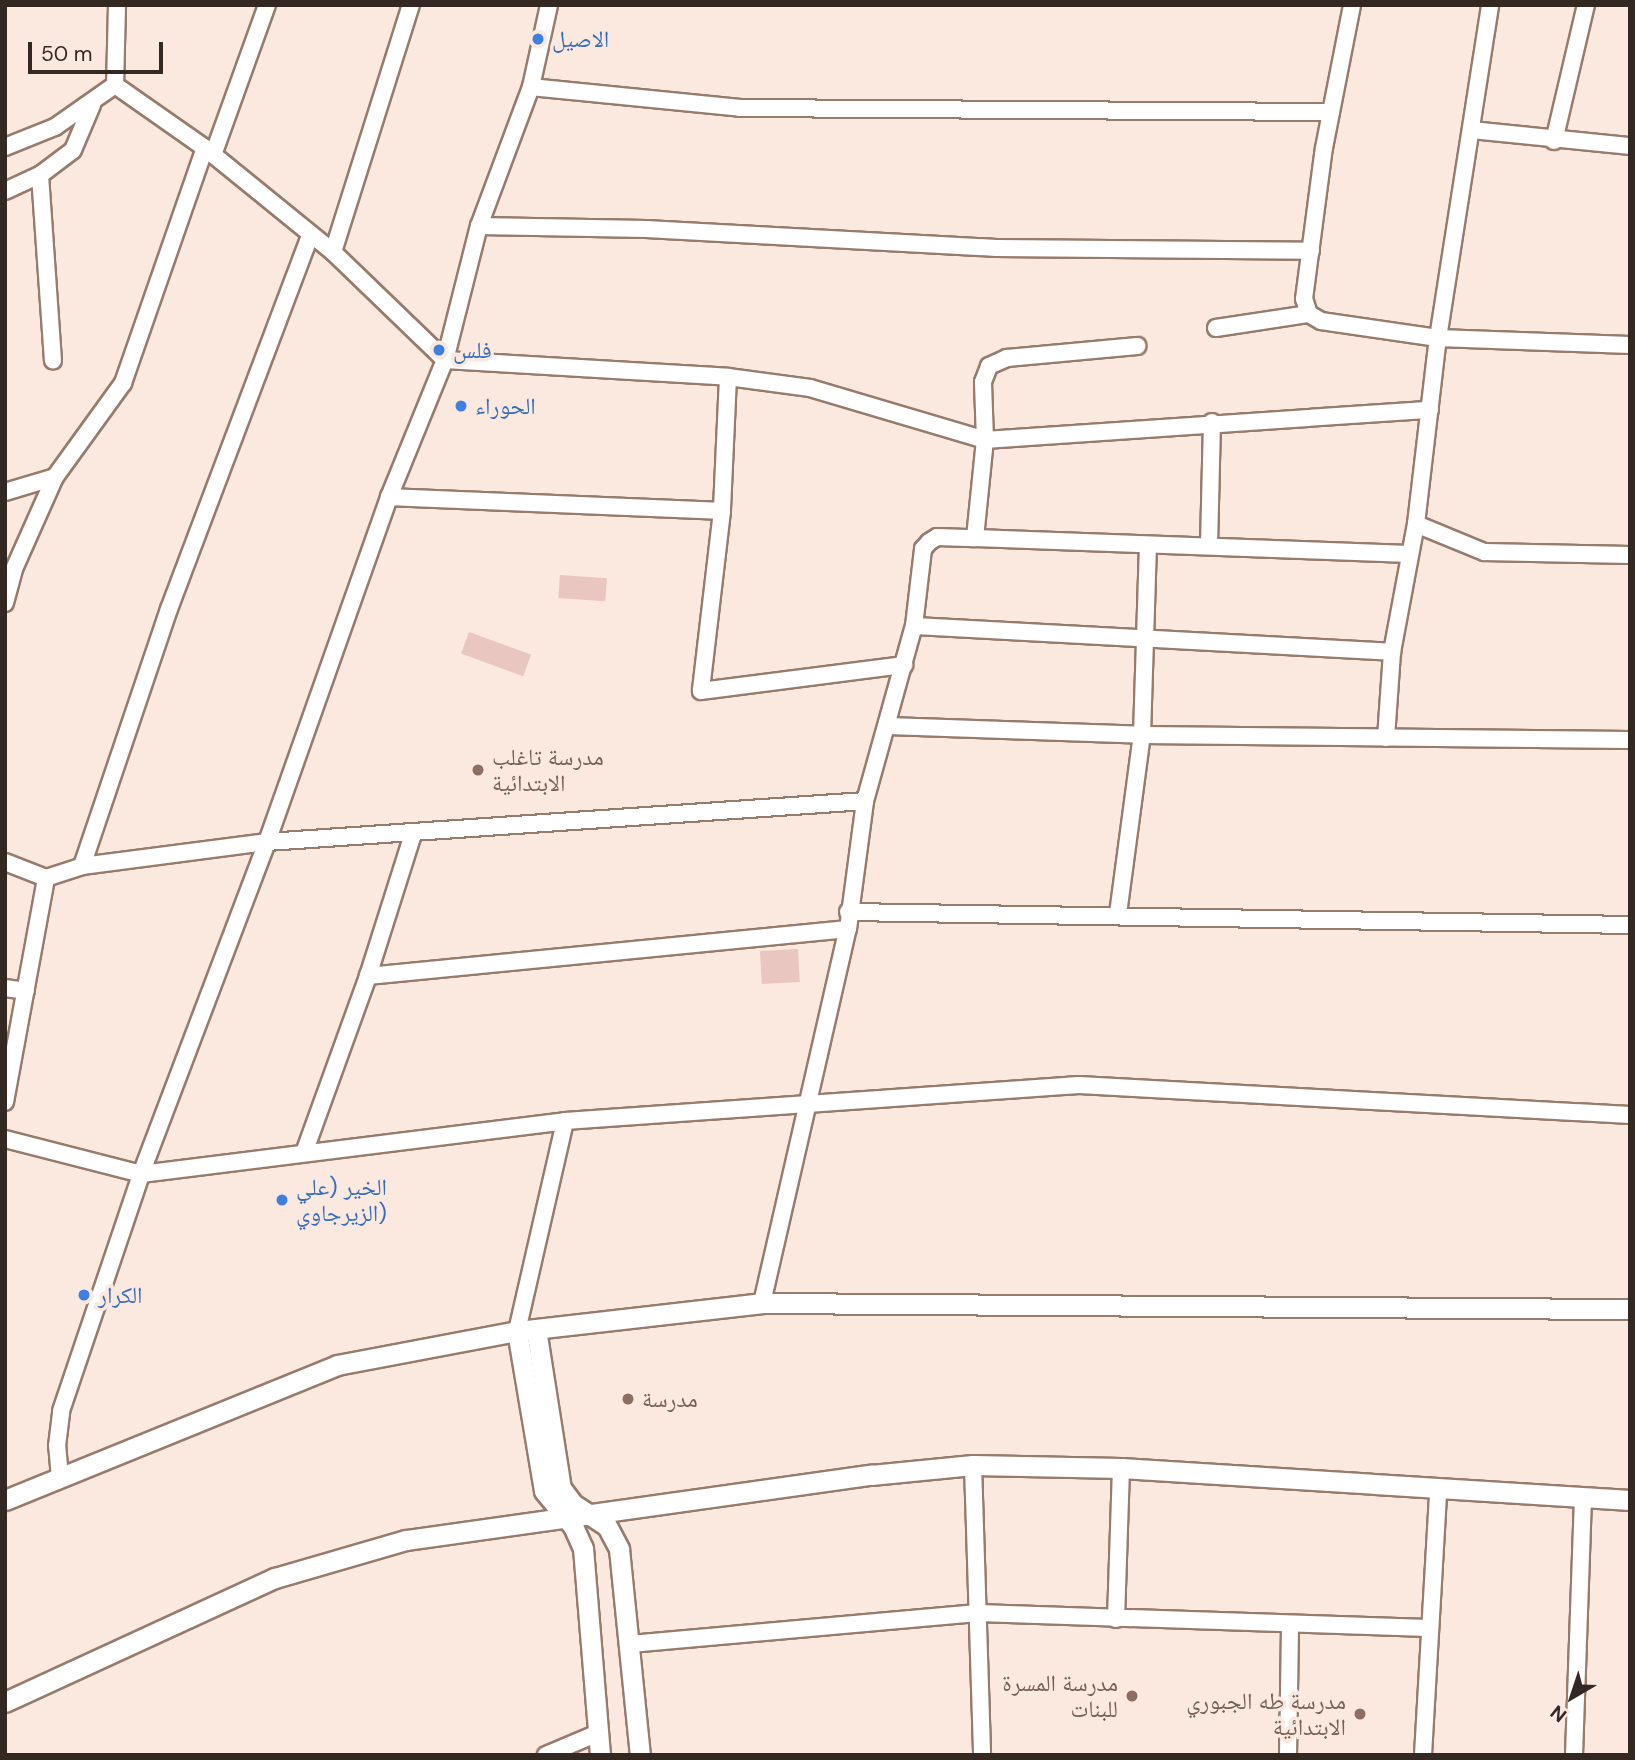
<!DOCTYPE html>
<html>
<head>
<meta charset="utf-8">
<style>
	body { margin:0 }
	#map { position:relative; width:1635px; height:1760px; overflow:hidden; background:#fbe8de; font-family:"DM Sans","Noto Naskh Arabic",sans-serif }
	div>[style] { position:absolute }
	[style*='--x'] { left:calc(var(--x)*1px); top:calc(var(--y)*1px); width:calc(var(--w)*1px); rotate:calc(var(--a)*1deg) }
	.building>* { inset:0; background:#e9c6bf; transform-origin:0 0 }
	.roads { filter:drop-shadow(2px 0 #977b6c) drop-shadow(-2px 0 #977b6c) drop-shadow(0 2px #977b6c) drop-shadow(0 -2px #977b6c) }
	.minor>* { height:16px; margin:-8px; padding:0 8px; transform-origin:8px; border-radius:8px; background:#fff }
	.tertiary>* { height:19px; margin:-9.5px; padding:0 9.5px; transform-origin:9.5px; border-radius:9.5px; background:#fff }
	.dots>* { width:19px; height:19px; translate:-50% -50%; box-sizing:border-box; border:4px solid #fbe8de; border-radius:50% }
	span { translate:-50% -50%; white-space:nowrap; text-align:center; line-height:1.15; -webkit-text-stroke:7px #fbe8de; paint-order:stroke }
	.shop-label { font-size:23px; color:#366cbe }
	.left { translate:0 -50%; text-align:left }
	.education-label { font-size:23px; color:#785e54 }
	.right { translate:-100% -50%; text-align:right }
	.frame { position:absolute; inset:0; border:7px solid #332822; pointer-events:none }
	.north { position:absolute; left:1537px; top:1662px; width:70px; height:70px; -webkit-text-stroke:5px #fbe8de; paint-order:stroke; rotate:219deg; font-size:19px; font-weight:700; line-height:28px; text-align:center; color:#332822 }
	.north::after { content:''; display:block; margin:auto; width:24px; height:32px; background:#332822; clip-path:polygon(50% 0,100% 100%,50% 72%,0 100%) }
	.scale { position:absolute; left:28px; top:42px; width:135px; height:32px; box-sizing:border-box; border:4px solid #332822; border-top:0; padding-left:9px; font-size:21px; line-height:24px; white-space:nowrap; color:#332822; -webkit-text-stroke:5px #fbe8de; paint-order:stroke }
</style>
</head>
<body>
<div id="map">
	<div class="building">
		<div style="left:560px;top:575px;width:47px;height:23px;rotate:4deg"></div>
		<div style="left:469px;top:632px;width:66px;height:23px;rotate:20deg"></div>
		<div style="left:798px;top:949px;width:33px;height:38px;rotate:87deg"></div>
	</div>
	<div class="roads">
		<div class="minor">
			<div style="--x:117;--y:5;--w:80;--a:91.4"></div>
			<div style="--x:115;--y:85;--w:110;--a:35"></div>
			<div style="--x:205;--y:148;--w:165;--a:39.1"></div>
			<div style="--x:333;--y:252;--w:156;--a:44"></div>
			<div style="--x:445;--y:360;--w:284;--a:3.4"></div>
			<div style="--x:728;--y:377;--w:83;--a:7.6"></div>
			<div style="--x:810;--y:388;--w:183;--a:16.5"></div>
			<div style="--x:985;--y:440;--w:446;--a:-3.9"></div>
			<div style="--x:531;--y:87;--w:210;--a:5.7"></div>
			<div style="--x:740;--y:108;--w:591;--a:0.39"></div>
			<div style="--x:1472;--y:130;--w:159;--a:5.8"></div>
			<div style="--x:1554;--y:141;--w:140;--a:-76.8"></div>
			<div style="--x:5;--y:147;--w:54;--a:-21.8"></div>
			<div style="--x:55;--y:127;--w:73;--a:-35"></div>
			<div style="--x:213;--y:155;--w:159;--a:-70.2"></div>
			<div style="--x:40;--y:175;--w:186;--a:86"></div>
			<div style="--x:5;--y:191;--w:38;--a:-25"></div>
			<div style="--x:40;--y:175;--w:41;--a:-37.1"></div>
			<div style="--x:73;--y:150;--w:49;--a:-67.1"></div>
			<div style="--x:479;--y:226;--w:167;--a:1"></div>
			<div style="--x:646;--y:229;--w:351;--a:3.1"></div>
			<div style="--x:996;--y:248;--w:315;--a:0.5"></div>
			<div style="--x:333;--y:252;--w:259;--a:-72.5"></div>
			<div style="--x:1309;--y:314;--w:16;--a:-108"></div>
			<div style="--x:1304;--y:299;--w:152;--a:-82.5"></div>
			<div style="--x:1324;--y:148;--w:146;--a:-78.9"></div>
			<div style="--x:1216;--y:328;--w:94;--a:-8.6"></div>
			<div style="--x:1309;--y:314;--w:14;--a:30"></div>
			<div style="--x:1321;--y:321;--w:118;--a:8.3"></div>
			<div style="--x:1438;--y:338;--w:192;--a:2.1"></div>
			<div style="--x:728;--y:377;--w:134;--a:92.6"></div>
			<div style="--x:722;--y:511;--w:181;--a:96.7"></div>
			<div style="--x:701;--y:691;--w:205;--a:-7.3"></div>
			<div style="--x:5;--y:492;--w:52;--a:-16.7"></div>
			<div style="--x:389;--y:497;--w:333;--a:2.4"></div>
			<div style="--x:1416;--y:524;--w:74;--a:22.4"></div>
			<div style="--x:1484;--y:552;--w:146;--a:1.2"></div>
			<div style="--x:975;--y:538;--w:99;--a:-84.2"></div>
			<div style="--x:985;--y:440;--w:58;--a:-92"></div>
			<div style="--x:983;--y:382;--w:17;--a:-69"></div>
			<div style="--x:989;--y:366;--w:20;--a:-24"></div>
			<div style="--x:1007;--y:358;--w:131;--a:-5.3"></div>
			<div style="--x:1209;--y:545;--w:123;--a:-88.6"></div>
			<div style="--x:5;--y:603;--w:35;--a:-75"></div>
			<div style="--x:14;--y:569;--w:101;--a:-66"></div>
			<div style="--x:55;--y:477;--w:116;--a:-54.1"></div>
			<div style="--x:123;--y:383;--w:249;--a:-70.8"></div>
			<div style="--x:914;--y:626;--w:479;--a:3.1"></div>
			<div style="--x:888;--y:726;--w:254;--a:2"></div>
			<div style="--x:1142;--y:735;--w:488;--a:0.6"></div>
			<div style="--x:1386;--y:738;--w:86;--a:-86"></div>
			<div style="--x:1392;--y:652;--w:130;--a:-79.4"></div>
			<div style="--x:1416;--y:524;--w:187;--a:-83.3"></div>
			<div style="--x:1438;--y:338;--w:337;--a:-81.1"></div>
			<div style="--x:5;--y:862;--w:44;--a:21.3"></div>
			<div style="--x:46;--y:878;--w:38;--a:-18"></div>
			<div style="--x:82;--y:866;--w:187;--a:-7.4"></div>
			<div style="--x:267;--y:842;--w:599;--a:-3.92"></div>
			<div style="--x:82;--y:866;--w:271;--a:-71.3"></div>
			<div style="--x:169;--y:609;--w:400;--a:-69.3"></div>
			<div style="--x:848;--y:912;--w:782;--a:0.95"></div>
			<div style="--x:1118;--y:914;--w:181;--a:-82.4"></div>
			<div style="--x:1142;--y:735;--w:190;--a:-88.2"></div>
			<div style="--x:368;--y:976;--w:482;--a:-5.6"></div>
			<div style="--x:5;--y:988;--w:21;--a:8"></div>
			<div style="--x:5;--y:1102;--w:228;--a:-79.6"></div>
			<div style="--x:5;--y:1139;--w:140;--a:14.4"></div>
			<div style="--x:141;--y:1174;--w:427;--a:-7.1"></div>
			<div style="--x:565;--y:1121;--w:515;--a:-4.01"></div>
			<div style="--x:1079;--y:1085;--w:552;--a:3.12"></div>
			<div style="--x:304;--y:1153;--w:188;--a:-70.1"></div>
			<div style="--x:368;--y:976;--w:149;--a:-72.4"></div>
			<div style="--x:762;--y:1303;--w:384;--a:-77.1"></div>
			<div style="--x:848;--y:929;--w:129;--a:-82.4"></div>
			<div style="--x:865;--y:801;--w:182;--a:-74.4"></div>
			<div style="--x:914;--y:626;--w:78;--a:-83.3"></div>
			<div style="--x:923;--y:549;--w:9;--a:-49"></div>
			<div style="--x:929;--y:542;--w:9;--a:-32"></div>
			<div style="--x:937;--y:537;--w:38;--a:2"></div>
			<div style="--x:975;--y:538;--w:435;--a:2.1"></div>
			<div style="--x:517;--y:1331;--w:215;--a:-77.1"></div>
			<div style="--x:973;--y:1465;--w:290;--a:88.2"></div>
			<div style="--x:60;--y:1478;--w:32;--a:-95"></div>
			<div style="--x:57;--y:1446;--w:35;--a:-83"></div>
			<div style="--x:61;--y:1411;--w:250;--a:-71.3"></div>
			<div style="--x:141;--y:1174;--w:355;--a:-69.2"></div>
			<div style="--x:267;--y:842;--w:366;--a:-70.5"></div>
			<div style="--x:389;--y:497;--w:148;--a:-67.8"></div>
			<div style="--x:445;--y:360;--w:138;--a:-75.8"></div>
			<div style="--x:479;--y:226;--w:148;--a:-69.5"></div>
			<div style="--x:531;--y:87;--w:84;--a:-77.6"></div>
			<div style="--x:1116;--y:1619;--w:151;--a:-88.1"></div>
			<div style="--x:630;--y:1644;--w:349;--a:-5.1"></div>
			<div style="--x:978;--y:1613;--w:450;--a:1.9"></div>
			<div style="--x:546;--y:1755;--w:56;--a:-22.9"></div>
			<div style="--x:1288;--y:1755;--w:129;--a:-89.1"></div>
			<div style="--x:1423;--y:1755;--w:264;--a:-86.7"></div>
			<div style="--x:1574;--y:1755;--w:256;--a:-88"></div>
		</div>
		<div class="tertiary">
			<div style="--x:536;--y:1329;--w:161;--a:81.1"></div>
			<div style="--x:561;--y:1488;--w:20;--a:53"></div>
			<div style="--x:573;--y:1504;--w:40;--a:32.9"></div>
			<div style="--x:607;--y:1526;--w:26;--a:62"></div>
			<div style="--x:619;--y:1549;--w:207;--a:84.2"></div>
			<div style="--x:517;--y:1331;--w:162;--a:80.4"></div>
			<div style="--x:544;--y:1491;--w:45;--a:50.4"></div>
			<div style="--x:573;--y:1526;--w:24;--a:66"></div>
			<div style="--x:583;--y:1548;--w:208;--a:85.3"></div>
			<div style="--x:5;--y:1500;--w:358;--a:-22.1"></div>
			<div style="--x:337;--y:1365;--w:183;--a:-10.7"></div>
			<div style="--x:517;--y:1331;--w:247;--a:-6.5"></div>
			<div style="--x:762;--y:1303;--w:868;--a:0.4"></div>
			<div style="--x:5;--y:1702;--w:297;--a:-24.7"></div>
			<div style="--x:275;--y:1578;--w:136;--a:-16.2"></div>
			<div style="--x:406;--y:1540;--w:470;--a:-8"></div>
			<div style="--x:871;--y:1475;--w:102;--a:-5.6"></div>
			<div style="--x:973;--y:1465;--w:148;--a:1.2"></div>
			<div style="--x:1121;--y:1468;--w:510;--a:3.6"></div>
		</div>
	</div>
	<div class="dots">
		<div style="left:538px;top:39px;background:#3f7fe0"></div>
		<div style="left:439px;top:350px;background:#3f7fe0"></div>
		<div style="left:461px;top:406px;background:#3f7fe0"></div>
		<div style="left:478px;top:770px;background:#8d6e63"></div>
		<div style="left:282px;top:1200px;background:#3f7fe0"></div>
		<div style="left:84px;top:1295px;background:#3f7fe0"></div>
		<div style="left:628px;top:1399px;background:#8d6e63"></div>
		<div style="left:1132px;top:1696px;background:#8d6e63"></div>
		<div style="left:1360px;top:1714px;background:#8d6e63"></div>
	</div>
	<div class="shop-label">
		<span class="left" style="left:552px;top:39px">الاصيل</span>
		<span class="left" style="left:453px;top:350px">فلس</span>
		<span class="left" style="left:475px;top:406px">الحوراء</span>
		<span class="left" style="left:296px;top:1200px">الخير (علي<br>الزيرجاوي)</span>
		<span class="left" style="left:98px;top:1295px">الكرار</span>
	</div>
	<div class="education-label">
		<span class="left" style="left:492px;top:770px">مدرسة تاغلب<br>الابتدائية</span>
		<span class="left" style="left:642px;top:1399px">مدرسة</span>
		<span class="right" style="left:1118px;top:1696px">مدرسة المسرة<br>للبنات</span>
		<span class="right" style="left:1346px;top:1714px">مدرسة طه الجبوري<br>الابتدائية</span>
	</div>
	<div class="frame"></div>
	<div class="north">N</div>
	<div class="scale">50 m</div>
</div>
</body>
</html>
